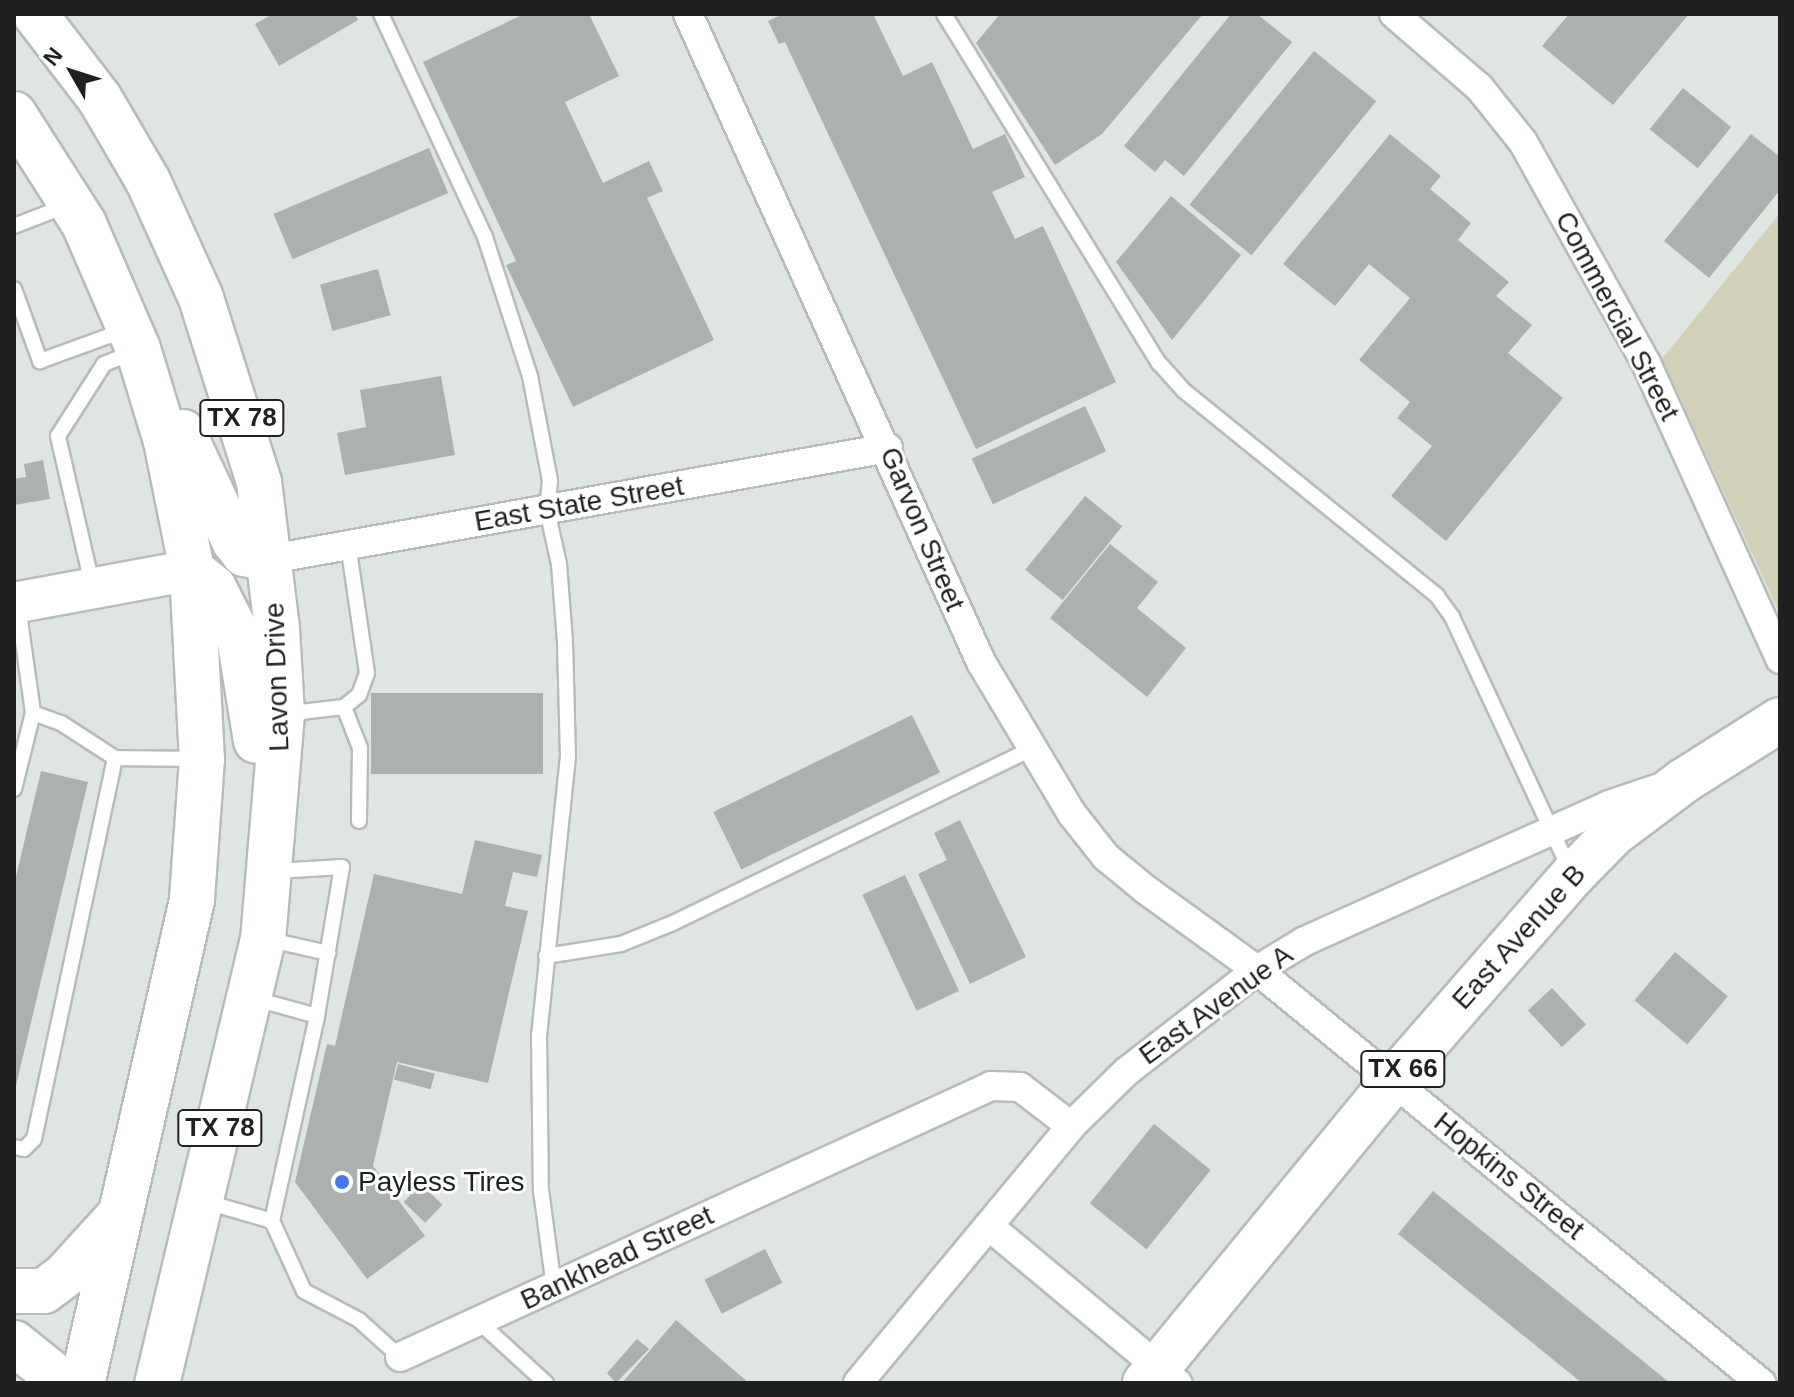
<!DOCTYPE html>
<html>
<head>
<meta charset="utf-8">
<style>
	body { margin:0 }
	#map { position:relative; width:1794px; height:1397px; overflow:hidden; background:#dfe5e0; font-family:Arial,sans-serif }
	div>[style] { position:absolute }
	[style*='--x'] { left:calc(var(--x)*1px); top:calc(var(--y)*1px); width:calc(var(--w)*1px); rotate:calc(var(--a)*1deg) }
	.green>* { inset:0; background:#d2d0b6 }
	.building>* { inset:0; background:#abb1af; transform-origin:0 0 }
	.roads { filter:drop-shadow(2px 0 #b7bcb8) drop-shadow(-2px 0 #b7bcb8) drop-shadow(0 2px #b7bcb8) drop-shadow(0 -2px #b7bcb8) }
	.lane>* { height:14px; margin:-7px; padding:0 7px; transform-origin:7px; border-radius:7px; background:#fff }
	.street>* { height:28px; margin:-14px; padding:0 14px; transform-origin:14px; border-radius:14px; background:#fff }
	.secondary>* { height:40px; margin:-20px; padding:0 20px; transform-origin:20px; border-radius:20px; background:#fff }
	.primary>* { height:44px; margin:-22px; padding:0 22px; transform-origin:22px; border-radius:22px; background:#fff }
	.dots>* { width:22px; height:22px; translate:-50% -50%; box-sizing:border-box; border:4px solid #fff; border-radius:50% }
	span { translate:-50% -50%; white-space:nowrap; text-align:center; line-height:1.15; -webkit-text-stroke:6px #fff; paint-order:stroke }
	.shield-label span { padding:2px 6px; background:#fff; border:2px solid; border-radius:6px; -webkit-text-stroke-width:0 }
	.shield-label { font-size:26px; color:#1f2120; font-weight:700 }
	.street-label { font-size:28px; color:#1f2120 }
	.poi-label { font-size:28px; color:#1f2120 }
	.left { translate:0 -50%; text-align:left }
	.frame { position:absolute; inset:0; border:16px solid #1f2120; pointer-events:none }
	.north { position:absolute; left:32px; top:32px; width:80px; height:80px; -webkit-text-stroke:6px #fff; paint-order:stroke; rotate:309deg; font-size:22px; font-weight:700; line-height:32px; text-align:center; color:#1f2120 }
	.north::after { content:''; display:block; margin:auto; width:28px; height:36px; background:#1f2120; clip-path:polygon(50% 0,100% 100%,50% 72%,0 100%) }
</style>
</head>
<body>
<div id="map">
	<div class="green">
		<div style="clip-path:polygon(1780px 213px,1780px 614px,1662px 359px)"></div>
	</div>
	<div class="building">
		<div style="clip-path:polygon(273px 14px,355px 14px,358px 20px,279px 66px,255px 24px)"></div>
		<div style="clip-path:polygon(524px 14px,589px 14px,619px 76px,565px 102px,603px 183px,649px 161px,663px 191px,647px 198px,714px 340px,573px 407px,506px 265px,516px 261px,423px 62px)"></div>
		<div style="clip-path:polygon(783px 14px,873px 14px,903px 76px,932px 62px,973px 149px,1005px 134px,1025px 177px,992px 192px,1015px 239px,1043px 226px,1116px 382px,976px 449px,785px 42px,779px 44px,768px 21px)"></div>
		<div style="clip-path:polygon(1000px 14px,1203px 14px,1102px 134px,1055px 165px,976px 43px)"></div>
		<div style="clip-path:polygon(1231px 14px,1257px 14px,1292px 42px,1184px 176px,1165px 160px,1155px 172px,1124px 146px)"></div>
		<div style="clip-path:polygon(1569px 14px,1689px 14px,1613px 105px,1542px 46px)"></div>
		<div style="left:1314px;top:51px;width:80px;height:198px;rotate:39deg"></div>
		<div style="left:1683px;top:88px;width:62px;height:53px;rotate:39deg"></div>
		<div style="clip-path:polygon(1390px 134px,1441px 176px,1430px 189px,1471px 223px,1458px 240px,1509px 282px,1496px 296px,1532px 325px,1508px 353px,1563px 398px,1446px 541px,1391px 496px,1432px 446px,1397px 418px,1410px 402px,1359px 360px,1410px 298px,1369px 264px,1335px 306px,1283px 264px)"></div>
		<div style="clip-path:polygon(1751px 134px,1780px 157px,1780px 190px,1709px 278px,1664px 241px)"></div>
		<div style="left:429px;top:148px;width:49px;height:169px;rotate:67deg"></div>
		<div style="clip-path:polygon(1171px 196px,1241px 255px,1172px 340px,1116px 262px)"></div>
		<div style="left:378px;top:269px;width:48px;height:60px;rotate:75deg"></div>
		<div style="clip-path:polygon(441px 376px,455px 455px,345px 475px,337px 433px,366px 427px,360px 390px)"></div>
		<div style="left:1085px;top:406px;width:50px;height:125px;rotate:65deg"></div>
		<div style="clip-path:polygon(43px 460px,50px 499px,14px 505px,14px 479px,26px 477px,24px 464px)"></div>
		<div style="left:1085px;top:496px;width:48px;height:95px;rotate:39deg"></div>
		<div style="clip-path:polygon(1110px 544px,1158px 582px,1137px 608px,1186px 648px,1147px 697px,1050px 618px)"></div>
		<div style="left:371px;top:693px;width:172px;height:81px"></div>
		<div style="left:912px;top:715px;width:64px;height:221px;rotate:64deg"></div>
		<div style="clip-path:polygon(41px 771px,88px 782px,15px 1090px,14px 885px)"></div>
		<div style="clip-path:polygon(960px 820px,1026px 957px,970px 984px,918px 874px,947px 860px,934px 833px)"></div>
		<div style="clip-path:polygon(475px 840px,542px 855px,537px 877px,513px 872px,505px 906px,528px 911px,488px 1083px,397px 1062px,373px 1166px,425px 1236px,367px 1279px,295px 1182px,327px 1044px,335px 1046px,374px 874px,462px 894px)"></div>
		<div style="left:905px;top:875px;width:128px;height:47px;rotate:65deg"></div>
		<div style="left:1675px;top:952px;width:69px;height:63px;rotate:40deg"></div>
		<div style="left:1552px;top:988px;width:50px;height:33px;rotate:47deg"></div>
		<div style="left:398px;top:1064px;width:38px;height:16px;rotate:15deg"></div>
		<div style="left:1154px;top:1124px;width:73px;height:102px;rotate:39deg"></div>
		<div style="left:421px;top:1184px;width:30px;height:25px;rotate:44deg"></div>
		<div style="clip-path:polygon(1433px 1191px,1670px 1383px,1582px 1383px,1398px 1234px)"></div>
		<div style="left:765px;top:1249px;width:38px;height:68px;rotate:63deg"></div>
		<div style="clip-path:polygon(676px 1320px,749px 1383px,622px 1383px)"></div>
		<div style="clip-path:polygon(637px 1339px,649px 1349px,616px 1383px,607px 1373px)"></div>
	</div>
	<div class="roads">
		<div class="lane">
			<div style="--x:381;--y:14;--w:246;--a:65"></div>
			<div style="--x:485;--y:237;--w:146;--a:72.1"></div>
			<div style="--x:530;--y:376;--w:107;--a:79.2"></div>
			<div style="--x:550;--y:481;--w:29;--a:96"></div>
			<div style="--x:547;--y:510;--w:55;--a:77.5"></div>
			<div style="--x:559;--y:564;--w:78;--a:85.6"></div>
			<div style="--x:565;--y:642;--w:114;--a:88.5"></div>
			<div style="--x:568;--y:756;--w:281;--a:95.9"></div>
			<div style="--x:539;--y:1035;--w:155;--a:89.3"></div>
			<div style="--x:541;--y:1190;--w:98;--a:82.4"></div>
			<div style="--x:944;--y:14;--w:410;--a:58.4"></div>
			<div style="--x:1159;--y:363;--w:36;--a:48"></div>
			<div style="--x:1183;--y:390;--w:327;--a:39"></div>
			<div style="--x:1437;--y:596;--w:26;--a:54"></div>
			<div style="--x:1452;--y:617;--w:281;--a:65"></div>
			<div style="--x:14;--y:226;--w:58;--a:-21.3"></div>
			<div style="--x:14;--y:289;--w:77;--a:70.1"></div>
			<div style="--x:40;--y:361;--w:90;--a:-20"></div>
			<div style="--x:93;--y:588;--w:156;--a:-103"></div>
			<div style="--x:58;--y:436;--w:85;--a:-57.4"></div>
			<div style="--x:104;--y:364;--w:35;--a:-22"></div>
			<div style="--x:18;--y:606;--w:108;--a:82"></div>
			<div style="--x:33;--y:713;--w:30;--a:20"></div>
			<div style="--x:61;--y:723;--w:64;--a:32.9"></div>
			<div style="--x:115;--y:758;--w:81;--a:0.7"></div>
			<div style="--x:344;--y:707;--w:44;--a:68.7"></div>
			<div style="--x:360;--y:748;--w:73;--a:90.8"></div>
			<div style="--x:284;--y:714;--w:60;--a:-6.7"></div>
			<div style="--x:344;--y:707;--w:19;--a:-39"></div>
			<div style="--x:359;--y:695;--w:23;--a:-70"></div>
			<div style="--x:367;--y:673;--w:129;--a:-98.4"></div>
			<div style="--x:14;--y:789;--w:78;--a:-76"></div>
			<div style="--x:266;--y:939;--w:64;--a:12.7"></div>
			<div style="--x:546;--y:956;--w:76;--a:-9.1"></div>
			<div style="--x:621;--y:944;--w:56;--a:-22"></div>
			<div style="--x:673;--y:923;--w:399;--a:-25.9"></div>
			<div style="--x:252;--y:998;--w:67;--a:15.5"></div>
			<div style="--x:14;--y:1147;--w:10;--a:11"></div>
			<div style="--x:24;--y:1149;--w:14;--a:-45"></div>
			<div style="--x:34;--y:1139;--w:390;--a:-78"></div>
			<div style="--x:203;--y:1201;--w:72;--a:16.2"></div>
			<div style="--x:272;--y:1221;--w:77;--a:65.4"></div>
			<div style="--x:304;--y:1291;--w:62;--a:27.8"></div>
			<div style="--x:359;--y:1320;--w:55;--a:42.1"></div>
			<div style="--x:272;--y:1221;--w:210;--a:-77.6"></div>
			<div style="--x:317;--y:1016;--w:151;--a:-80.5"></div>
			<div style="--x:342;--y:867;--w:67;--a:176.6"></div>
			<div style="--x:478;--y:1321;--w:92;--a:42.4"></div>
		</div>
		<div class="street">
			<div style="--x:688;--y:14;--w:711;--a:65.67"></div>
			<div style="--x:981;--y:662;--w:177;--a:59.1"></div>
			<div style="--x:1072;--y:814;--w:55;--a:51.7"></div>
			<div style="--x:1106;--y:857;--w:50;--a:39.4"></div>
			<div style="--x:1145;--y:889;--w:138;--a:35.9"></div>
			<div style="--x:1257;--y:970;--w:652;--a:39.33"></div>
			<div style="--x:1394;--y:14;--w:112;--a:40.7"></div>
			<div style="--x:1479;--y:87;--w:70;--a:51.3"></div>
			<div style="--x:1523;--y:142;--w:253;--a:60.9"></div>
			<div style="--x:1646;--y:363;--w:325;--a:65.6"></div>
			<div style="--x:271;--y:559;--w:627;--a:-10.2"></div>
			<div style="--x:990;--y:1227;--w:244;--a:39.8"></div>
			<div style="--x:400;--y:1357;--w:650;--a:-24.63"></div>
			<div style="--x:991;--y:1086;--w:29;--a:2"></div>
			<div style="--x:1020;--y:1087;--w:64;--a:37.4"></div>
			<div style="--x:858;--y:1383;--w:334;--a:-50.3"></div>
			<div style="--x:1071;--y:1126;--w:77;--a:-44.5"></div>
			<div style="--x:1126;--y:1072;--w:166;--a:-37.9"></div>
			<div style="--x:1257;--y:970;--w:56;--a:-31.1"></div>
			<div style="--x:1305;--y:941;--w:122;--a:-24.2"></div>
			<div style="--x:1416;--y:891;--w:211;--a:-24"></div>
			<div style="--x:1609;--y:805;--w:50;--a:-18.8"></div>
		</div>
		<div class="secondary">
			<div style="--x:14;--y:603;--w:181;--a:-10.5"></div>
		</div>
		<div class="primary">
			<div style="--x:35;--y:14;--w:107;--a:52.6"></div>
			<div style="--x:100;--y:99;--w:95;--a:59.7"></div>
			<div style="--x:148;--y:181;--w:128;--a:65.6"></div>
			<div style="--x:201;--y:298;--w:193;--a:72.5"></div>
			<div style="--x:259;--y:482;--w:148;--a:83"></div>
			<div style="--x:277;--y:629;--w:85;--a:86.6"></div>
			<div style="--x:282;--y:714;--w:226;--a:94.8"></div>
			<div style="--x:263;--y:939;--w:456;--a:103.4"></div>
			<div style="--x:14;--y:114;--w:130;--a:57.5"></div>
			<div style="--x:84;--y:224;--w:136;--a:66.6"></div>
			<div style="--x:138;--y:349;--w:96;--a:73.1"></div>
			<div style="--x:166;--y:441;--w:132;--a:78.6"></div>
			<div style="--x:192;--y:570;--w:189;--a:87"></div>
			<div style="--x:202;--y:759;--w:141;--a:94.1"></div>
			<div style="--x:192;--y:900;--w:495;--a:102.8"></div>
			<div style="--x:183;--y:432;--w:120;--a:64.9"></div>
			<div style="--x:234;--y:541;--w:16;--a:52"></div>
			<div style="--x:244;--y:554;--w:27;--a:10"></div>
			<div style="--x:192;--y:570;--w:28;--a:39"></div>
			<div style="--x:214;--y:588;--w:55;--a:63"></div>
			<div style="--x:239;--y:637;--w:105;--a:80.7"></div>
			<div style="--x:14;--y:1291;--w:30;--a:0"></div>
			<div style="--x:44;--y:1291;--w:26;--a:-37"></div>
			<div style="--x:65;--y:1275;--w:79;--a:-47.6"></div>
			<div style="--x:14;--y:1343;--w:64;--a:38.7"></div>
			<div style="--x:1145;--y:1383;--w:391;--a:-50.6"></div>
			<div style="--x:1393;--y:1081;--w:274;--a:-48.9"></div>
			<div style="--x:1573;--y:875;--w:57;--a:-45.7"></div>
			<div style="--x:1613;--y:834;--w:90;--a:-36.9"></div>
			<div style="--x:1685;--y:780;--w:112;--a:-32.3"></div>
		</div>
	</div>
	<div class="dots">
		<div style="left:342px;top:1182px;background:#4a75e8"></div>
	</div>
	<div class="shield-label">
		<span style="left:242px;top:418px">TX 78</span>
		<span style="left:1403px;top:1069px">TX 66</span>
		<span style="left:220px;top:1128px">TX 78</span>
	</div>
	<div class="street-label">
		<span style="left:1617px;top:316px;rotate:62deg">Commercial Street</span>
		<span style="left:579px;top:504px;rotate:-10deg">East State Street</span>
		<span style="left:922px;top:529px;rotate:67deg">Garvon Street</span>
		<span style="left:277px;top:677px;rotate:-92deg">Lavon Drive</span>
		<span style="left:1519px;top:937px;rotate:-48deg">East Avenue B</span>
		<span style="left:1216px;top:1005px;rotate:-36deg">East Avenue A</span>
		<span style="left:1509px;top:1176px;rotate:39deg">Hopkins Street</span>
		<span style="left:617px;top:1258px;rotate:-25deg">Bankhead Street</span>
	</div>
	<div class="poi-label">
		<span class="left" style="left:358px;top:1182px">Payless Tires</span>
	</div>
	<div class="frame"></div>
	<div class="north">N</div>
</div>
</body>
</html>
